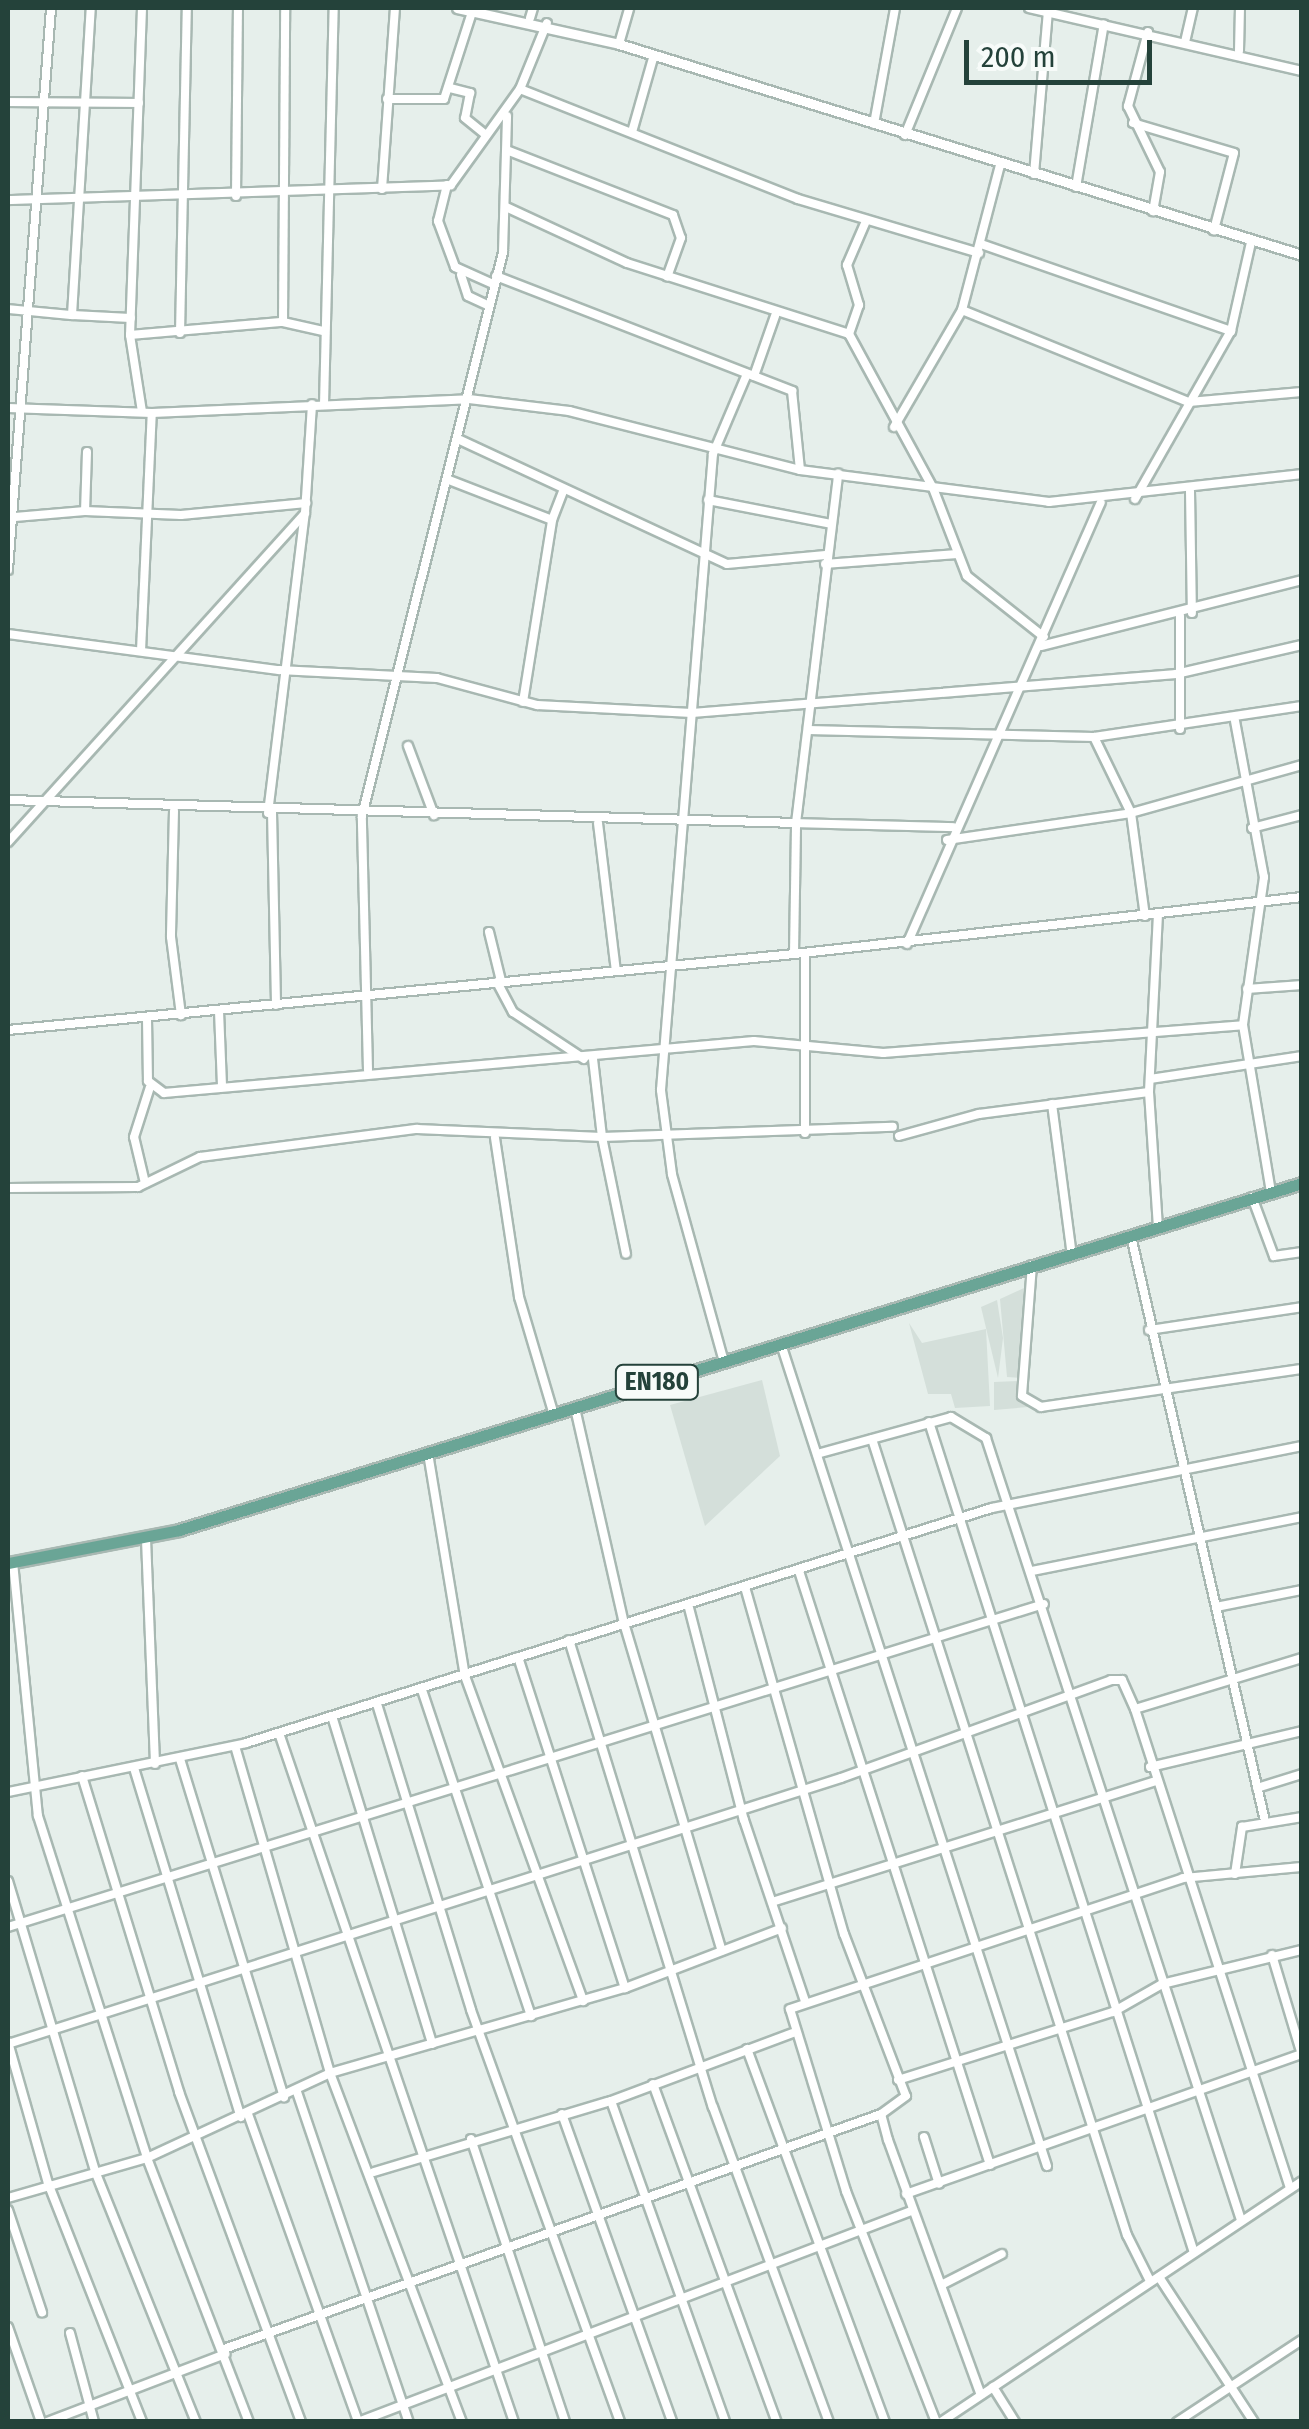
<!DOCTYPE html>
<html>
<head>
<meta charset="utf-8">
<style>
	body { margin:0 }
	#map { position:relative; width:1309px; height:2429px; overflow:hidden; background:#e6efeb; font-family:"Fira Sans Condensed",sans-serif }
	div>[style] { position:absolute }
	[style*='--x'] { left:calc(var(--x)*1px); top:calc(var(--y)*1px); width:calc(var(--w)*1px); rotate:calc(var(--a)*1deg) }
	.built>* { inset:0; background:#d4dfda }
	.roads { filter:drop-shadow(2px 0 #a8b8b2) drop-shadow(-2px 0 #a8b8b2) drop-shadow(0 2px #a8b8b2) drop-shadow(0 -2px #a8b8b2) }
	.minor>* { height:8px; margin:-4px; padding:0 4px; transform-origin:4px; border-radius:4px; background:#fff }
	.tertiary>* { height:9px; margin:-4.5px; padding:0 4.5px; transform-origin:4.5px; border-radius:4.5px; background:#fff }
	.primary>* { height:11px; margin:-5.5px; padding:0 5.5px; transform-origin:5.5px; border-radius:5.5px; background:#6aa596 }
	span { translate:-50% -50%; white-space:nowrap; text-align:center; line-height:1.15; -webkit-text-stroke:9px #f7fbf9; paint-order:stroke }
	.shield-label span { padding:2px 8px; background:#f7fbf9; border:2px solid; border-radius:8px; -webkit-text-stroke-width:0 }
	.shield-label { font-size:25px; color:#24423a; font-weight:700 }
	.frame { position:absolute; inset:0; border:10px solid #24423a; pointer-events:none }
	.scale { position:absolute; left:964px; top:40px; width:188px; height:45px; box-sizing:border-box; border:5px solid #24423a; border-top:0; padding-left:12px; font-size:30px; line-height:35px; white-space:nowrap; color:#24423a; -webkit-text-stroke:8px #f7fbf9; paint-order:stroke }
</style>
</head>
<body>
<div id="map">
	<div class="built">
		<div style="clip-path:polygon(1024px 1288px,1020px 1378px,1007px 1377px,1000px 1299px)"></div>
		<div style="clip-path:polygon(997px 1300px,1003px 1338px,998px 1378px,981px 1307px)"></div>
		<div style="clip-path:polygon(909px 1323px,922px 1343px,986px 1329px,990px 1406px,955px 1408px,951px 1394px,928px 1394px)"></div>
		<div style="clip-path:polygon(762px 1380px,780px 1456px,705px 1526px,670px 1405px)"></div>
		<div style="clip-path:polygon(1019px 1381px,1028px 1407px,994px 1410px,994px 1382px)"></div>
	</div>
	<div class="roads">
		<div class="minor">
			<div style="--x:142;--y:8;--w:327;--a:92.1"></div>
			<div style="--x:130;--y:335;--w:78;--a:81.1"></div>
			<div style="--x:1029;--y:8;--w:280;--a:13"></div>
			<div style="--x:530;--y:18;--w:10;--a:-73"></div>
			<div style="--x:1148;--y:32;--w:77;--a:105.1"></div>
			<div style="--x:1128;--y:106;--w:73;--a:64.1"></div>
			<div style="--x:1160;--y:172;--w:40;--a:100"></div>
			<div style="--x:1185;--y:42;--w:35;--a:-77"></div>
			<div style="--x:619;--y:44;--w:37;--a:-74"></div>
			<div style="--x:1239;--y:51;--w:43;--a:-88.7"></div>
			<div style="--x:450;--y:88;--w:21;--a:14"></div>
			<div style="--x:470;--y:93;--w:25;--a:101"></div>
			<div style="--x:465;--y:118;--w:27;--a:39"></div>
			<div style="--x:520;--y:89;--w:71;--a:-67.8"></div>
			<div style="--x:387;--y:99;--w:57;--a:0"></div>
			<div style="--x:444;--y:99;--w:95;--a:-72.1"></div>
			<div style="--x:8;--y:102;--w:131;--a:0.4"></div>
			<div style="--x:1133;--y:123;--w:105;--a:16.5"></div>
			<div style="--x:1234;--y:153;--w:80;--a:104.6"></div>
			<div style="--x:874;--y:124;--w:118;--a:-79.7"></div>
			<div style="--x:632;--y:132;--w:80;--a:-74.1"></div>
			<div style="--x:905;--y:135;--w:137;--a:-67.7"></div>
			<div style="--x:509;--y:151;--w:176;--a:21.3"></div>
			<div style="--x:673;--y:215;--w:24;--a:71"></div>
			<div style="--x:681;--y:238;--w:41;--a:109.7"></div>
			<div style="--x:1034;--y:174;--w:163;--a:-85.1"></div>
			<div style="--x:447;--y:185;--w:37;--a:104"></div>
			<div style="--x:438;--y:221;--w:49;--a:69.7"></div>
			<div style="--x:455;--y:267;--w:42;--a:24.1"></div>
			<div style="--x:1076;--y:187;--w:165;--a:-80.3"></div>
			<div style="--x:382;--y:189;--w:181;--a:-85.9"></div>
			<div style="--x:236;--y:196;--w:188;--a:-89.4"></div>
			<div style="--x:8;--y:200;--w:443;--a:-1.9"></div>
			<div style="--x:451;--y:185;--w:118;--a:-54.3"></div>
			<div style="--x:520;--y:89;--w:299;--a:21.6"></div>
			<div style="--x:798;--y:199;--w:189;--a:16.6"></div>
			<div style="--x:506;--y:207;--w:133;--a:24.8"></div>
			<div style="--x:627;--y:263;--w:233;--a:17.7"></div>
			<div style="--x:866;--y:221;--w:48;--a:113.4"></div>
			<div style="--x:847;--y:265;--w:42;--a:73.3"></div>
			<div style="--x:859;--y:305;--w:31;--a:109"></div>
			<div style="--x:849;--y:334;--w:175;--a:61.4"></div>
			<div style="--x:933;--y:488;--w:94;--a:68.9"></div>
			<div style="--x:967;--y:576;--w:98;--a:38.4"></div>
			<div style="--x:981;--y:244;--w:265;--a:19.2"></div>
			<div style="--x:461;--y:275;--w:22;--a:72"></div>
			<div style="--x:468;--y:296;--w:21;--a:25"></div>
			<div style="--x:496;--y:276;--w:318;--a:21.2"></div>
			<div style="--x:792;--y:391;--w:79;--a:84.2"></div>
			<div style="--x:8;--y:309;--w:64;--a:5.4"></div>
			<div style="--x:72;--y:315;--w:308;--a:-86.5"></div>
			<div style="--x:962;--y:310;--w:245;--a:22.1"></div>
			<div style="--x:1189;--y:402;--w:113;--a:-5.1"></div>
			<div style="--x:72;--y:315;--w:59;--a:2.9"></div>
			<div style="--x:283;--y:322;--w:314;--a:-89.6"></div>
			<div style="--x:180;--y:333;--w:325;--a:-88.8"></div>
			<div style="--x:130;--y:335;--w:154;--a:-4.9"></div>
			<div style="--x:283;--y:322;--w:41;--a:12.7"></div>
			<div style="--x:754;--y:376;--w:64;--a:-70.7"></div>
			<div style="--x:324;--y:405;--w:397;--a:-88.6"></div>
			<div style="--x:8;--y:408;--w:144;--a:2"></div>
			<div style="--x:152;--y:413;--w:317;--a:-2.5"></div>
			<div style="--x:469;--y:399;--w:101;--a:6.8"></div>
			<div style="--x:569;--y:411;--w:238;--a:14.3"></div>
			<div style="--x:800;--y:470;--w:251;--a:7.3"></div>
			<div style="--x:1049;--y:502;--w:255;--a:-6.3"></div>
			<div style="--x:894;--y:427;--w:135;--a:-59.8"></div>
			<div style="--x:962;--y:310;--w:150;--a:-75.3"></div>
			<div style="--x:460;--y:440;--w:294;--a:24.9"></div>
			<div style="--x:727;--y:564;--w:99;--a:-5.2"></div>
			<div style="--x:87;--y:452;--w:59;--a:91.9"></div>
			<div style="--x:85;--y:511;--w:96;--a:2.4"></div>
			<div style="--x:181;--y:515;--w:126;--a:-5.5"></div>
			<div style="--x:449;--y:480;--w:110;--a:21.2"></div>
			<div style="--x:552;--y:520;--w:31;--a:-69"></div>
			<div style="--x:1190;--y:491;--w:122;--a:89.1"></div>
			<div style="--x:1135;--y:499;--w:193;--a:-60.3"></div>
			<div style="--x:1231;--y:331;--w:91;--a:-77.3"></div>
			<div style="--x:708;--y:500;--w:125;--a:11"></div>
			<div style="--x:15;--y:517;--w:70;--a:-4.9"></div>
			<div style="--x:825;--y:564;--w:132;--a:-4.3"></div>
			<div style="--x:8;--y:570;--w:564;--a:-85.62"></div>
			<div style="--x:1180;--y:616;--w:113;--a:90"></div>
			<div style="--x:8;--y:634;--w:273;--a:7.6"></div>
			<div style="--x:279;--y:670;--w:158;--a:2.9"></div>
			<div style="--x:437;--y:678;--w:104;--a:15.1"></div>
			<div style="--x:537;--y:705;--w:155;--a:3"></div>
			<div style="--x:692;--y:713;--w:486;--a:-4.6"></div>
			<div style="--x:1176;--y:674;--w:129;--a:-13"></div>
			<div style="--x:1041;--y:646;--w:269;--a:-14.2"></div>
			<div style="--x:141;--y:651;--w:238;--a:-87.4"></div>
			<div style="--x:523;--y:702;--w:184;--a:-80.9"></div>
			<div style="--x:1235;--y:721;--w:159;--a:79.5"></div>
			<div style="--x:1264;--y:877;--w:149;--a:98.1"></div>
			<div style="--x:1243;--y:1025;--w:169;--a:80.5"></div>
			<div style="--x:808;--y:730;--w:286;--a:1.4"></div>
			<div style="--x:1094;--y:737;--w:210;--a:-8.5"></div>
			<div style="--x:1094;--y:737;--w:85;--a:64"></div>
			<div style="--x:1131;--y:813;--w:104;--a:82.3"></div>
			<div style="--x:408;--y:746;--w:74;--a:69.4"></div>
			<div style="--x:8;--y:800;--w:788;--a:1.67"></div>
			<div style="--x:796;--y:823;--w:352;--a:-83.1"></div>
			<div style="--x:174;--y:811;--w:126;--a:91.4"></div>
			<div style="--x:171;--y:937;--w:79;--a:82.7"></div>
			<div style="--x:272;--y:812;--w:193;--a:88.8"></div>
			<div style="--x:268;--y:813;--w:302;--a:-83"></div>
			<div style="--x:598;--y:823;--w:149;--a:83.1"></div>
			<div style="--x:1252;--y:828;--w:52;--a:-14.6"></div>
			<div style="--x:947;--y:840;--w:186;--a:-8.3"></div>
			<div style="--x:1131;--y:813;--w:178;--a:-15.7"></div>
			<div style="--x:8;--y:842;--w:443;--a:-47.9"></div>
			<div style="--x:305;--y:513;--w:109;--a:-86.3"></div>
			<div style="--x:1158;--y:914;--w:178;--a:92.9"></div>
			<div style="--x:1149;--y:1092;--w:134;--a:86.2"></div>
			<div style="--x:489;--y:932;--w:50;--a:76.2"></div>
			<div style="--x:907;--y:944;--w:482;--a:-66.3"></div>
			<div style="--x:805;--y:953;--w:180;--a:90"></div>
			<div style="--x:794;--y:954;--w:511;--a:-6.4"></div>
			<div style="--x:497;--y:982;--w:34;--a:62"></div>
			<div style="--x:513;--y:1012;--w:85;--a:33.5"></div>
			<div style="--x:1247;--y:989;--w:55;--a:-4.2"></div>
			<div style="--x:219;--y:1011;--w:74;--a:87.7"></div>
			<div style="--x:147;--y:1019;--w:62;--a:89.1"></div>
			<div style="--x:148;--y:1081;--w:20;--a:37"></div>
			<div style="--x:164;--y:1093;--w:592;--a:-5.04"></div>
			<div style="--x:754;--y:1041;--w:130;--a:5.3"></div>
			<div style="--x:883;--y:1053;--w:361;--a:-4.4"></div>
			<div style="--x:8;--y:1030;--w:790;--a:-5.52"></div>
			<div style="--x:794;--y:954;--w:131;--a:-89.1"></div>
			<div style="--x:796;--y:823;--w:157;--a:1.5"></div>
			<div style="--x:593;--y:1059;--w:79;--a:83.4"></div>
			<div style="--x:602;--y:1137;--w:291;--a:-2"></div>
			<div style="--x:368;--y:1070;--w:254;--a:-91.4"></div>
			<div style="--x:362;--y:816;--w:581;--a:-75.96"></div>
			<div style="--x:503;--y:252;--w:136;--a:-88.3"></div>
			<div style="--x:1150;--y:1079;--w:154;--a:-8.6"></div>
			<div style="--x:1052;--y:1104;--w:152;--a:82.5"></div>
			<div style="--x:899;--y:1136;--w:83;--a:-15.4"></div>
			<div style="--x:979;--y:1114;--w:171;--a:-7.4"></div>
			<div style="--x:495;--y:1138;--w:161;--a:81.4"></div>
			<div style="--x:519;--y:1297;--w:123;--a:73.5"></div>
			<div style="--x:145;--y:1183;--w:47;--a:-103.4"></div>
			<div style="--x:134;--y:1137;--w:52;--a:-72.3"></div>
			<div style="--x:8;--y:1188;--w:130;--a:-0.4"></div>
			<div style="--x:138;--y:1187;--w:69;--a:-25.8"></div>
			<div style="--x:200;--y:1157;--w:219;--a:-7.4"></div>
			<div style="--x:417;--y:1129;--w:185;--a:2.5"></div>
			<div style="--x:602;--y:1137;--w:119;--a:78.4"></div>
			<div style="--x:1252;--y:1197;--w:63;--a:69.6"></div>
			<div style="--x:1274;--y:1256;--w:28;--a:-8"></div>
			<div style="--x:1131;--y:1236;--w:600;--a:77.1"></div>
			<div style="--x:1032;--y:1265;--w:131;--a:94.4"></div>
			<div style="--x:1022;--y:1396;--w:22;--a:30"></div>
			<div style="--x:1041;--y:1407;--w:264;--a:-8.3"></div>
			<div style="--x:1149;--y:1330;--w:155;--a:-8.5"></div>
			<div style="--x:781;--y:1344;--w:864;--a:72.07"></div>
			<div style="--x:724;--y:1362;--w:195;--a:-105.5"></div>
			<div style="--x:672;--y:1174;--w:85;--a:-97.5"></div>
			<div style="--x:661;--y:1090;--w:638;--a:-85.33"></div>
			<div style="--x:713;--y:454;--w:87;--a:-67"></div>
			<div style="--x:575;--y:1408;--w:221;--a:77.2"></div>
			<div style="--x:624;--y:1623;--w:342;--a:73.4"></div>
			<div style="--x:929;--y:1422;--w:872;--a:72.31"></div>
			<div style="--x:872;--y:1439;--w:836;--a:72.24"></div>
			<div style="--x:1127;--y:2235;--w:51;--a:63.4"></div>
			<div style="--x:428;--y:1453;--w:226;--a:80.6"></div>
			<div style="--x:465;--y:1676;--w:346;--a:70"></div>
			<div style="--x:817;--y:1454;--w:139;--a:-15.4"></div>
			<div style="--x:951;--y:1417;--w:41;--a:31"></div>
			<div style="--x:986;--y:1438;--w:823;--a:71.94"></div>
			<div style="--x:146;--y:1539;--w:225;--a:87.7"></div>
			<div style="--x:13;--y:1562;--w:255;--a:84.4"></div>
			<div style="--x:38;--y:1816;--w:359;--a:72.3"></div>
			<div style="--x:147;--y:2158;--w:283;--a:68.9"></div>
			<div style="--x:799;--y:1571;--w:624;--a:72.17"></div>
			<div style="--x:1032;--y:1571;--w:275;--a:-11.3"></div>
			<div style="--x:745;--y:1587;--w:361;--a:74.1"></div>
			<div style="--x:844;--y:1934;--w:173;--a:69.1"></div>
			<div style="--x:906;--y:2096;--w:31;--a:144"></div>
			<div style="--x:881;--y:2114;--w:27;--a:75"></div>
			<div style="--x:888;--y:2140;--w:271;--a:70"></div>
			<div style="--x:688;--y:1604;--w:223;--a:75.5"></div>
			<div style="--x:744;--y:1820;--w:191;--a:71.4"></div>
			<div style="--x:1216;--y:1607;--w:88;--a:-11.2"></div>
			<div style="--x:569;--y:1640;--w:489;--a:72.9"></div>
			<div style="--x:713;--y:2107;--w:336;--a:69.8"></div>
			<div style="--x:518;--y:1657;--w:348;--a:72.1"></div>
			<div style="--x:422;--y:1690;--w:344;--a:71.5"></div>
			<div style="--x:377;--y:1704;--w:320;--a:72.9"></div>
			<div style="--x:471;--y:2010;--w:438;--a:70.1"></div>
			<div style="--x:332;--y:1716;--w:343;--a:73"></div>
			<div style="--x:279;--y:1733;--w:728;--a:71.17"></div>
			<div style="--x:235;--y:1746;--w:341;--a:73.8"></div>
			<div style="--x:330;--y:2073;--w:373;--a:69.3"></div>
			<div style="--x:180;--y:1759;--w:354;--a:72.9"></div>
			<div style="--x:1150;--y:1767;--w:156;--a:-13.3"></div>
			<div style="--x:134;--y:1768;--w:365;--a:73"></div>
			<div style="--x:82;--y:1776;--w:331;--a:72.9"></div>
			<div style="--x:179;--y:2092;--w:352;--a:69.7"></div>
			<div style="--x:1257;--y:1788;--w:47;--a:-17.3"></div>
			<div style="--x:8;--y:1792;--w:243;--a:-11.6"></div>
			<div style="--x:246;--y:1743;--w:782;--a:-17.49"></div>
			<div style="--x:992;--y:1508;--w:316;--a:-11.3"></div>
			<div style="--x:1235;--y:1874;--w:48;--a:-81.5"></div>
			<div style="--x:1242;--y:1827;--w:61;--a:-9.5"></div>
			<div style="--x:8;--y:1881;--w:303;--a:73.3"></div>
			<div style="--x:95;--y:2171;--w:271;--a:68.1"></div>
			<div style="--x:772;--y:1902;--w:402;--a:-17.5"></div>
			<div style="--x:8;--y:1927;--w:1085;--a:-17.32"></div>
			<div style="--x:1272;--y:1955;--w:104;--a:73.3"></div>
			<div style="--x:8;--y:2042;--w:147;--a:74.2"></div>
			<div style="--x:48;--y:2183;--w:257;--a:68.5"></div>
			<div style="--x:8;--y:2044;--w:874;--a:-17.71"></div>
			<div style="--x:841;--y:1778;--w:287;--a:-19.9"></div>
			<div style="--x:1111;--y:1680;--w:11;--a:0"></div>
			<div style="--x:1122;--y:1680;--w:32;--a:66"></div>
			<div style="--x:747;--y:2049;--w:398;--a:69.7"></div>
			<div style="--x:898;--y:2080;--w:225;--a:-17.6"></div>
			<div style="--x:1113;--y:2012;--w:56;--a:-29.7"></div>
			<div style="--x:1162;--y:1984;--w:144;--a:-13.7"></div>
			<div style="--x:653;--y:2084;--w:360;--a:69.9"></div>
			<div style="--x:297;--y:2092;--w:348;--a:71.3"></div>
			<div style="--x:611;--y:2101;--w:341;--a:70.4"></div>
			<div style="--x:248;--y:2114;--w:327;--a:70.3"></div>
			<div style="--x:358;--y:2422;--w:592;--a:-20.88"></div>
			<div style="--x:562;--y:2114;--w:327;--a:70.3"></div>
			<div style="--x:924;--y:2137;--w:49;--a:72.3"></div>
			<div style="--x:471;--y:2139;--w:298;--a:71.6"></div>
			<div style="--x:374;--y:2172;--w:247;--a:-16.7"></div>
			<div style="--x:611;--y:2101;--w:194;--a:-20.5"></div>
			<div style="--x:1290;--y:2188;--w:503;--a:-107.93"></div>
			<div style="--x:1135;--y:1709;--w:175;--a:-17"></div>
			<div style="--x:906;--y:2194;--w:420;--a:-19.5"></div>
			<div style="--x:8;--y:2198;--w:145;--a:-16.1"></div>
			<div style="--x:147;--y:2158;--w:202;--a:-24.9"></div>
			<div style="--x:330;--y:2073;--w:307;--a:-16.1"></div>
			<div style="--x:625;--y:1988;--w:168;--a:-20.9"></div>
			<div style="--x:8;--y:2210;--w:108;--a:71.6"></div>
			<div style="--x:1159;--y:2277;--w:173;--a:56.8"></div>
			<div style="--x:943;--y:2284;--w:66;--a:-27"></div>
			<div style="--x:8;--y:2327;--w:101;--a:70.8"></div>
			<div style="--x:70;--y:2333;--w:92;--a:74.9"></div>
			<div style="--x:224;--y:2349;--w:698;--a:-19.68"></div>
			<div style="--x:993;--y:2387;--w:41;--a:57.8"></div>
			<div style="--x:47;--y:2422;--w:191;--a:-20.9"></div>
			<div style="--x:936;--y:2422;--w:248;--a:-111.3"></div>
			<div style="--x:846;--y:2191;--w:190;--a:-107.1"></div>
			<div style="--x:790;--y:2009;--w:414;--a:-18.4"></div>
			<div style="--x:1183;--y:1878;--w:120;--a:-5.3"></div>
			<div style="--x:941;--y:2422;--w:434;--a:-33.7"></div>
			<div style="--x:1177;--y:2422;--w:149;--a:-33.3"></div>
		</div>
		<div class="tertiary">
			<div style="--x:457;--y:8;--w:166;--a:12.5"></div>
			<div style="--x:619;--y:44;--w:715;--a:17.17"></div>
		</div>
		<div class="primary">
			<div style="--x:8;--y:1563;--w:174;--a:-10.9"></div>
			<div style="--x:179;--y:1530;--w:1175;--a:-17.17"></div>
		</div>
	</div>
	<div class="shield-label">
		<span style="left:657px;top:1382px">EN180</span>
	</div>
	<div class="frame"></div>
	<div class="scale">200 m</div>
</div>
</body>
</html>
